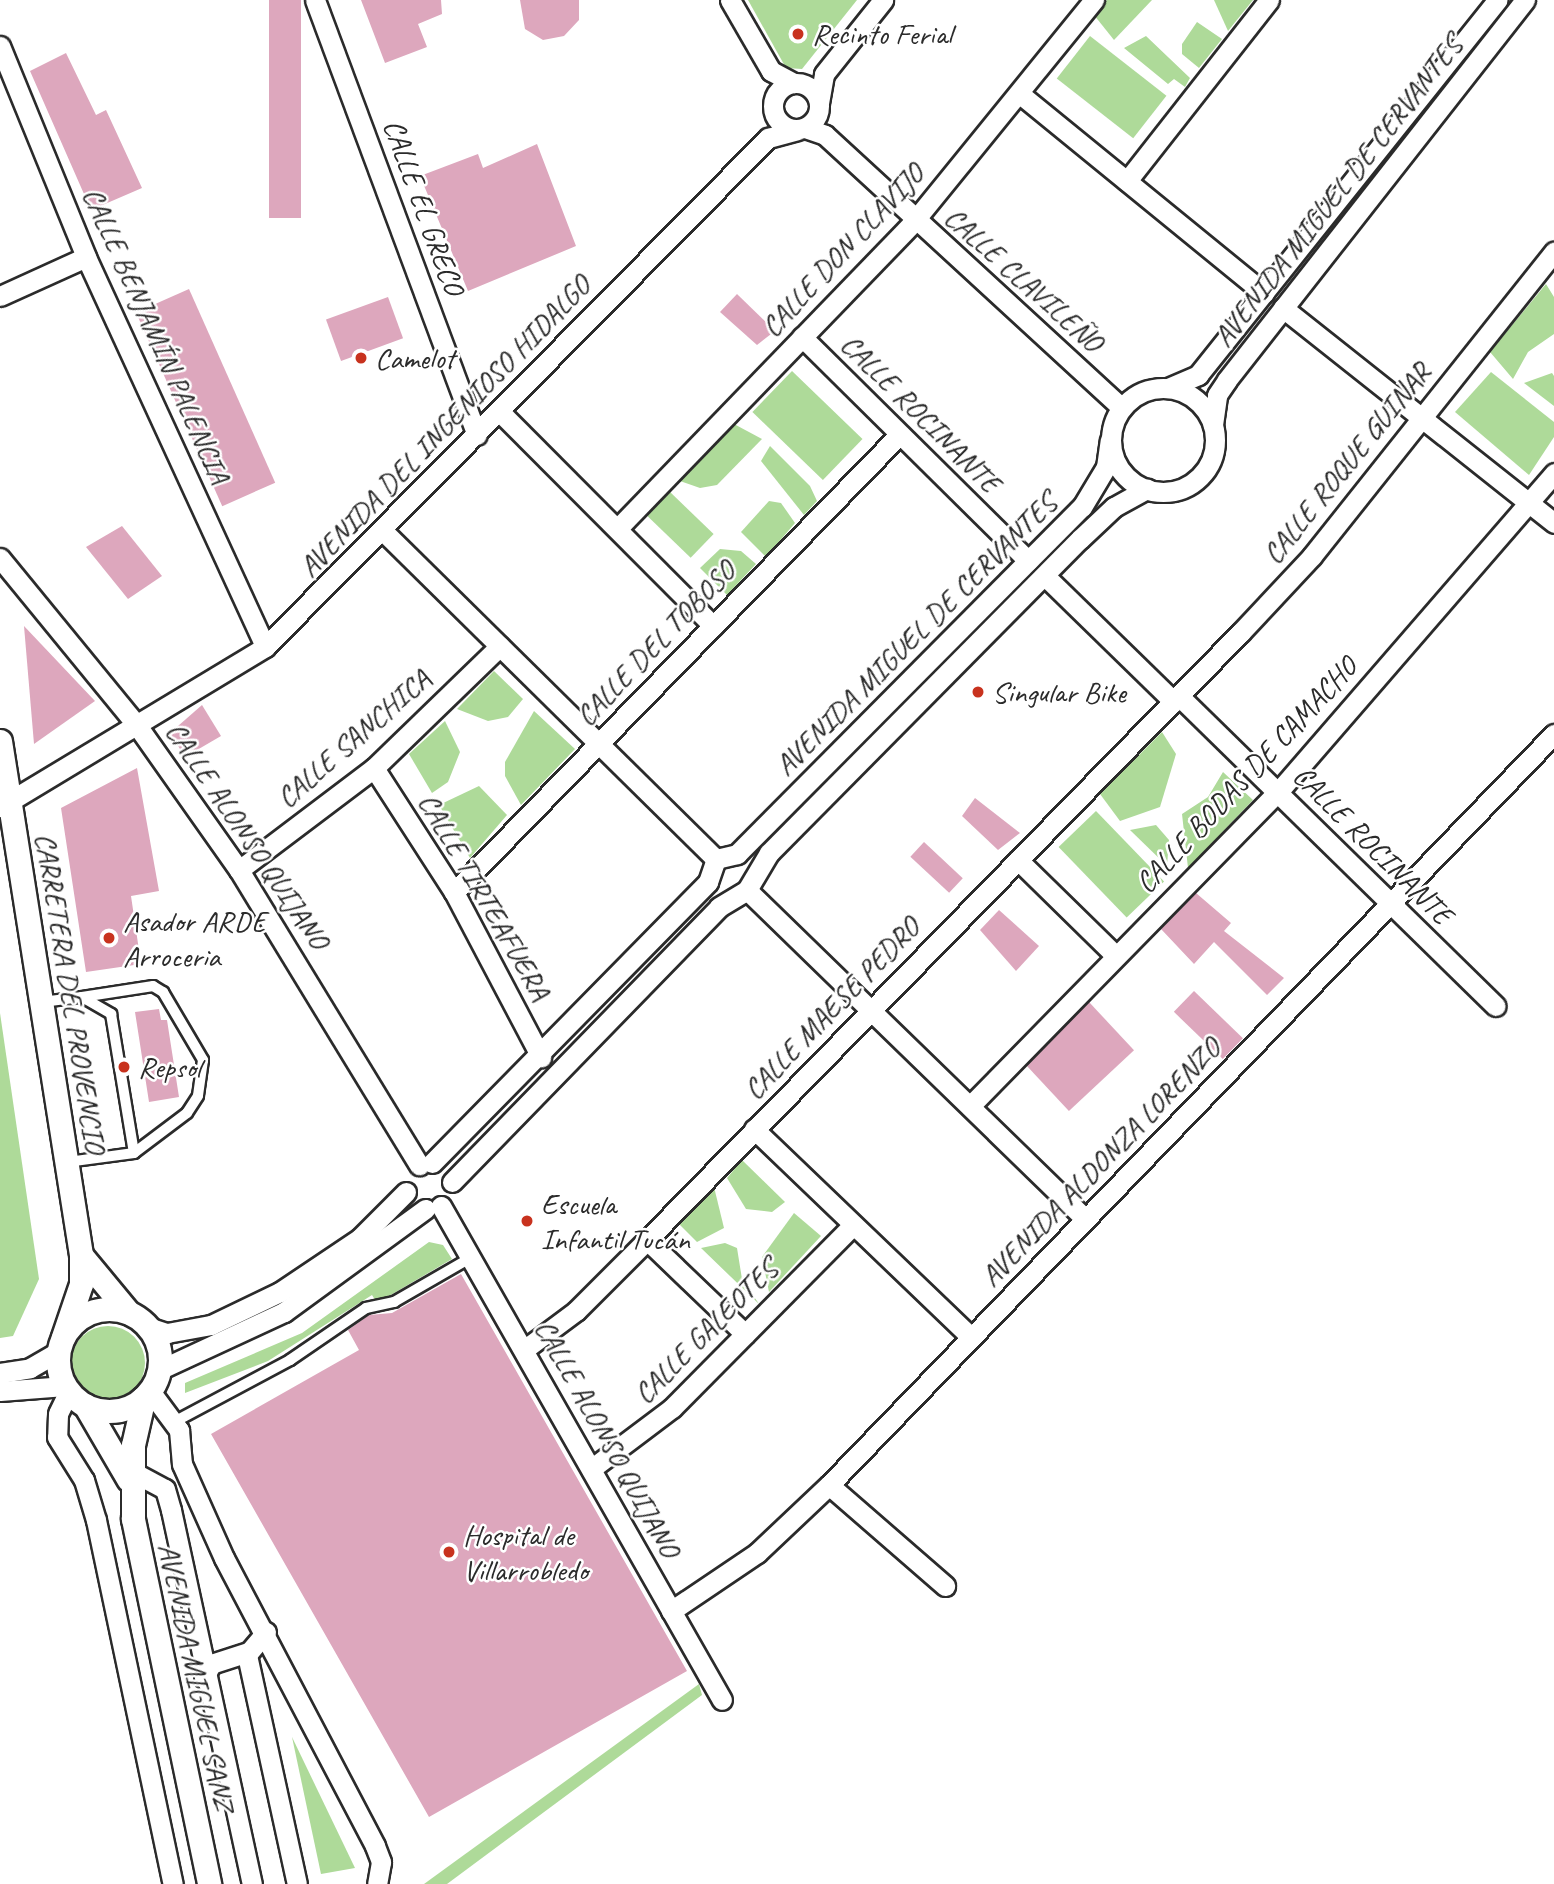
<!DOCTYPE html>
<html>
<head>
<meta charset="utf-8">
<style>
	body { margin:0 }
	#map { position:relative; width:1554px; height:1884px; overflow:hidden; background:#fff; font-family:Caveat,sans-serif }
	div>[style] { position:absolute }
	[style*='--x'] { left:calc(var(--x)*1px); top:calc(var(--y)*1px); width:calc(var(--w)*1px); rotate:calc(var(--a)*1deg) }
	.green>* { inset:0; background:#aeda99; transform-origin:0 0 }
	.round { border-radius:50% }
	.building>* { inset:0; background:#dda7bd; transform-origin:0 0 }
	.roads { filter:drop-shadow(2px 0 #2b2b2b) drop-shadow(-2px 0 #2b2b2b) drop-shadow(0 2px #2b2b2b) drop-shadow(0 -2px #2b2b2b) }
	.service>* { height:10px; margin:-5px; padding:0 5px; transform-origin:5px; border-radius:5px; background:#fff }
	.minor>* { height:19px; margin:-9.5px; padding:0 9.5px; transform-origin:9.5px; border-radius:9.5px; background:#fff }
	.minor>.ring { margin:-9.5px; padding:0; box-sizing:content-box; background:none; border:19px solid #fff; border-radius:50% }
	.tertiary>* { height:23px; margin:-11.5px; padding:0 11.5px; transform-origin:11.5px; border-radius:11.5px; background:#fff }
	.tertiary>.ring { margin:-11.5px; padding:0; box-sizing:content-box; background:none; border:23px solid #fff; border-radius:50% }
	.dots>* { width:19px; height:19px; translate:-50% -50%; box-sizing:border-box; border:4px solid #fff; border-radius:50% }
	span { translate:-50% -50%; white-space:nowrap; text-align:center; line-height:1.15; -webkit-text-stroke:5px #fff; paint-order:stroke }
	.poi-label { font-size:30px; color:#2b2b2b }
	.left { translate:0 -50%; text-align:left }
	.street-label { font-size:30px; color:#2b2b2b }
</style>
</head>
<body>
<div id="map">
	<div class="green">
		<div style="clip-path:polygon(748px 0,857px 0,802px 69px,786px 68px)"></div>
		<div style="clip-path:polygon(1107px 0,1152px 0,1114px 40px,1094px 15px)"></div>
		<div style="clip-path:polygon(1214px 0,1253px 0,1228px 31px)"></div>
		<div style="clip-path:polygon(1197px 22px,1222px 39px,1199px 68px,1182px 54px,1182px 44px)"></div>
		<div style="left:1090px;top:36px;width:97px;height:54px;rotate:38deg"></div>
		<div style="clip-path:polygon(1146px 36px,1190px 78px,1185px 87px,1174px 79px,1168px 84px,1124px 48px)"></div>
		<div style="clip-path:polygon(1546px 284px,1554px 297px,1554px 334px,1528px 352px,1513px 379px,1490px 352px)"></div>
		<div style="left:792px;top:371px;width:98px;height:57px;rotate:44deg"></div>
		<div style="clip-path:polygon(1491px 372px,1554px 422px,1554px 437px,1529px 475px,1455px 412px)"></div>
		<div style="clip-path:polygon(1552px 373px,1554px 376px,1554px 406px,1524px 383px)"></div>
		<div style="clip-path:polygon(734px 424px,762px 439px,717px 485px,700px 488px,680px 481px)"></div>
		<div style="clip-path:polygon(770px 446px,810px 486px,817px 501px,804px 515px,761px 461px)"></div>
		<div style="left:669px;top:491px;width:62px;height:33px;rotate:44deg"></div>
		<div style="clip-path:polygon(769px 501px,781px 503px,795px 523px,766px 557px,741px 532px)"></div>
		<div style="clip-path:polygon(720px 549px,741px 551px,756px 564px,727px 595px,700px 568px)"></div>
		<div style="clip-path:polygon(494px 671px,523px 699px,508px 717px,488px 721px,457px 709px)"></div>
		<div style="clip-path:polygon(534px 711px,575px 749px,521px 805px,505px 776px,505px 762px)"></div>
		<div style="clip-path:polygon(445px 721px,460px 752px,448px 782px,432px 793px,409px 754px)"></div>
		<div style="clip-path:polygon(1162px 732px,1176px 754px,1160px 807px,1120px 821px,1100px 794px)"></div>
		<div style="clip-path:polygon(1223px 772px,1253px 800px,1188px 868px,1182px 814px,1208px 797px)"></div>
		<div style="clip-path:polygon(479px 786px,507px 815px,470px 858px,439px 805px)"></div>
		<div style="left:1096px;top:811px;width:98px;height:52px;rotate:46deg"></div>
		<div style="clip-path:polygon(1156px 825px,1169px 840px,1167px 866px,1130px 830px)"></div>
		<div style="clip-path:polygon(0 1013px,39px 1279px,13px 1336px,0 1338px)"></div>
		<div style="clip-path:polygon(742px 1160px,785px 1202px,772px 1212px,746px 1209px,727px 1178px)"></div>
		<div style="clip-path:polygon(714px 1187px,724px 1228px,697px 1242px,679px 1224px)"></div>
		<div style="clip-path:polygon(794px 1213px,821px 1236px,769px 1292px,762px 1257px)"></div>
		<div style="clip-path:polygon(429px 1242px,443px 1245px,452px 1259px,377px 1303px,372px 1295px,268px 1361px,185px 1393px,185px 1383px,302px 1333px)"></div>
		<div style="clip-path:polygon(725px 1243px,737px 1248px,742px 1279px,759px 1304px,701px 1248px)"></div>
		<div class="round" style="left:71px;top:1326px;width:74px;height:74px"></div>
		<div style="clip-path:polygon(699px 1684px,702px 1695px,447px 1884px,424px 1884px)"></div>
		<div style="clip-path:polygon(292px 1737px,355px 1868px,321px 1874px)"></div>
	</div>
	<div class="building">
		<div style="left:269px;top:0;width:32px;height:218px"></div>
		<div style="clip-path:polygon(361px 0,441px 0,442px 14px,418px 24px,427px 47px,385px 63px)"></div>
		<div style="clip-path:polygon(520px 0,579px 0,579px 20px,564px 36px,543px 40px,525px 29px)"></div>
		<div style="clip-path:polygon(66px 53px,96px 115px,106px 110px,142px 188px,91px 210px,30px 71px)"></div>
		<div style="clip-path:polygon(537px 144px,576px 246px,468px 291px,420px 176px,478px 154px,483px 168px)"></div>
		<div style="left:189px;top:289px;width:212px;height:58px;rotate:66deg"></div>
		<div style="clip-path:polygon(737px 294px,775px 331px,757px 345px,720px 312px)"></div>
		<div style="left:388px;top:297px;width:44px;height:66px;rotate:70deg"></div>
		<div style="clip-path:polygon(122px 526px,162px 576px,128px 599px,86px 547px)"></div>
		<div style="clip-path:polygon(24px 626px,95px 701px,34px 744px)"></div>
		<div style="clip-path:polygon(202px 705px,221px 736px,185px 757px,170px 733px)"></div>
		<div style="clip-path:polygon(137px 768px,159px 891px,131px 896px,141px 964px,86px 972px,61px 808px)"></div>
		<div style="clip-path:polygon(975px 798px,1020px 833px,998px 850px,962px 816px)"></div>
		<div style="left:924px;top:842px;width:53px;height:20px;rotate:43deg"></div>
		<div style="clip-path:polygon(1196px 893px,1231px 923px,1224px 931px,1284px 978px,1267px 995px,1214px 942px,1194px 964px,1161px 929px)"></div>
		<div style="clip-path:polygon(999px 910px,1039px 946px,1016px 971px,980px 930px)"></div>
		<div style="left:1194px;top:991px;width:68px;height:29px;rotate:44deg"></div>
		<div style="left:1089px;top:1002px;width:66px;height:89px;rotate:47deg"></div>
		<div style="clip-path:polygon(159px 1009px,161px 1020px,167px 1020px,179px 1097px,149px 1102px,135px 1012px)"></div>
		<div style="clip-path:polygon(461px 1274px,687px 1671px,429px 1817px,211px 1434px,359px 1350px,348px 1330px,369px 1315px,392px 1313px)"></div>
	</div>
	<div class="roads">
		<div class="service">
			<div style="--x:82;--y:997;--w:72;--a:-8.8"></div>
			<div style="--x:153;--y:986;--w:12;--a:31"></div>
			<div style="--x:163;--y:992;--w:79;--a:59.5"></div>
			<div style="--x:203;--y:1060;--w:36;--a:98"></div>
			<div style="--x:198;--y:1096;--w:20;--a:123"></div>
			<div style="--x:187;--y:1113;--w:66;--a:143"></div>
			<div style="--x:42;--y:1002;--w:40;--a:-7.1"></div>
			<div style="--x:82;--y:997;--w:34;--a:30"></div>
			<div style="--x:111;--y:1014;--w:141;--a:80.6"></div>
			<div style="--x:134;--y:1153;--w:68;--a:172.3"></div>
			<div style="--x:174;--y:1422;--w:132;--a:-28.1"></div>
			<div style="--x:290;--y:1360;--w:92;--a:-34.4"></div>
			<div style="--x:366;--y:1308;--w:29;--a:-12"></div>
			<div style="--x:394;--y:1302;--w:90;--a:-30"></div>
		</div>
		<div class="minor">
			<div style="--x:315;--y:0;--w:464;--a:69.6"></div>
			<div style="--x:730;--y:0;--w:82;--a:60"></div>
			<div style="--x:771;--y:71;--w:26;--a:28"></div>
			<div style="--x:0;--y:46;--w:228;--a:67.8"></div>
			<div style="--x:86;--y:257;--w:429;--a:65.3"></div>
			<div class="ring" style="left:773px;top:83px;width:27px;height:27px"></div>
			<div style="--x:1020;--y:94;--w:315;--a:39.2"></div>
			<div style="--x:819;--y:103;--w:29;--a:-80"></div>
			<div style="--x:824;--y:74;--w:95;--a:-51.4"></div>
			<div style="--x:805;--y:128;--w:21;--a:19"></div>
			<div style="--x:825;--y:135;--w:403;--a:42.6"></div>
			<div style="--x:1127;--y:181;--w:230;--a:-51.9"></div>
			<div style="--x:0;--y:296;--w:94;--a:-24.4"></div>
			<div style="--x:1283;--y:308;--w:346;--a:38.4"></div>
			<div style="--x:802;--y:337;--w:318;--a:44.7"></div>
			<div style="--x:1168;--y:388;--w:33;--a:-23"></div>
			<div style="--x:1198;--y:375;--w:480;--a:-51.4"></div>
			<div class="ring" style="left:1111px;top:388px;width:85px;height:85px"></div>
			<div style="--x:500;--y:412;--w:302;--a:45.1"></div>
			<div style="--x:1213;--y:425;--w:30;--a:-82"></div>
			<div style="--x:1217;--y:395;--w:18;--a:-56"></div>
			<div style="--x:1227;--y:380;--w:483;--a:-51.9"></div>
			<div style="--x:618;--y:528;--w:428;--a:-46"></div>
			<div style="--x:915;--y:220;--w:284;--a:-50.9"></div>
			<div style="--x:383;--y:531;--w:467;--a:44.6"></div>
			<div style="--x:0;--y:558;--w:215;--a:50.7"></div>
			<div style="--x:136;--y:724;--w:179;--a:54.8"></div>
			<div style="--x:239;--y:870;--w:346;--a:58.6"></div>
			<div style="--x:1045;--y:576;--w:180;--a:44.3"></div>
			<div style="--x:1179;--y:696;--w:443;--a:44.4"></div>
			<div style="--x:374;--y:768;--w:148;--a:57.2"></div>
			<div style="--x:454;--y:892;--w:187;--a:62.2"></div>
			<div style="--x:0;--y:807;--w:310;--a:-31.1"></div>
			<div style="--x:265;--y:647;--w:716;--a:-45.34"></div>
			<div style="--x:768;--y:138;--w:30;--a:-15"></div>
			<div style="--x:1018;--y:860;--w:137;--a:44.4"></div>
			<div style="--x:239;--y:870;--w:169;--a:-37.1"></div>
			<div style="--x:374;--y:768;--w:175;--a:-44.1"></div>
			<div style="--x:747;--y:890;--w:470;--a:44.2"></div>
			<div style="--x:454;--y:892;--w:638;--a:-45.76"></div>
			<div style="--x:970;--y:1106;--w:440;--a:-45.6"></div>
			<div style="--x:1278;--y:792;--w:422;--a:-49.1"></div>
			<div style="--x:754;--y:1129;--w:301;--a:43.8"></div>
			<div style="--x:432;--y:1163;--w:394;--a:-45.5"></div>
			<div style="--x:708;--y:882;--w:24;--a:-71"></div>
			<div style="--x:716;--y:859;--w:22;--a:-13"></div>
			<div style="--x:737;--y:854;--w:489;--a:-45.2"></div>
			<div style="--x:1082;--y:507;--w:47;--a:-59"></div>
			<div style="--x:1106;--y:467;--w:27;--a:-82"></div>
			<div style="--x:452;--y:1182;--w:383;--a:-45.8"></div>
			<div style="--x:719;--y:907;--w:33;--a:-31"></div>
			<div style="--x:747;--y:890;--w:43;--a:-59.3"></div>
			<div style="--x:769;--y:853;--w:442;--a:-45.3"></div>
			<div style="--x:1080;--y:539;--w:47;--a:-43.3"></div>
			<div style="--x:1114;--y:507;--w:38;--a:-29"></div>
			<div style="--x:441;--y:1206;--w:568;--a:60.37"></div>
			<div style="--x:647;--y:1240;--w:136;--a:43.8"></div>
			<div style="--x:148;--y:1327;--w:20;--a:18"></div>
			<div style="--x:167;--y:1333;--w:45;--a:-10.3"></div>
			<div style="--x:211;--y:1325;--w:76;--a:-25.6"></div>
			<div style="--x:280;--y:1292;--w:97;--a:-34"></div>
			<div style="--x:360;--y:1238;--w:65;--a:-45"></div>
			<div style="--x:525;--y:1349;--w:64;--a:-36.7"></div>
			<div style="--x:576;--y:1311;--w:100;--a:-45"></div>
			<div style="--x:647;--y:1240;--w:850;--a:-45.67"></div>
			<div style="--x:1241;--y:632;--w:104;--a:-46.9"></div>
			<div style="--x:1312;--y:556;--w:389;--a:-51.5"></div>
			<div style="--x:159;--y:1370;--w:138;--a:-24.9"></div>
			<div style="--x:284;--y:1312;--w:175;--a:-36.1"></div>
			<div style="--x:0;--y:1373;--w:30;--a:-9"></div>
			<div style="--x:30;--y:1368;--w:34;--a:-30"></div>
			<div style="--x:0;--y:1391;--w:65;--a:-4.4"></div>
			<div style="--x:69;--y:1391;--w:25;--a:116"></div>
			<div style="--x:58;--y:1414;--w:23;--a:92"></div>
			<div style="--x:57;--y:1437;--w:51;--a:57.9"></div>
			<div style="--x:84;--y:1480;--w:42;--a:73.3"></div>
			<div style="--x:96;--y:1520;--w:372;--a:78.1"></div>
			<div style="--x:150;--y:1391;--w:49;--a:53.4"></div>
			<div style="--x:179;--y:1430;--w:34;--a:85"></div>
			<div style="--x:182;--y:1464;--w:103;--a:65.9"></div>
			<div style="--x:224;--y:1558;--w:325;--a:62.3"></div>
			<div style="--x:375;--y:1846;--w:17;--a:69"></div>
			<div style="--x:381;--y:1862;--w:22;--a:100"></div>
			<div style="--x:591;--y:1469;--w:101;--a:-37"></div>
			<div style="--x:672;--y:1408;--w:256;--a:-45.3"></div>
			<div style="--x:131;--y:1471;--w:38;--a:28"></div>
			<div style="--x:165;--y:1489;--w:22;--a:74"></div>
			<div style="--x:171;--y:1510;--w:383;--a:77.8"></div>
			<div style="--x:829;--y:1485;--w:154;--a:41"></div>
			<div style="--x:671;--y:1611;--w:104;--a:-34"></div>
			<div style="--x:757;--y:1553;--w:99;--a:-43.4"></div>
			<div style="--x:829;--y:1485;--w:1044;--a:-46.01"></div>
			<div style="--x:266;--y:1632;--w:30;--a:130"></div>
			<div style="--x:247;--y:1655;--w:234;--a:77.7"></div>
			<div style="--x:204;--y:1678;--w:16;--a:-63"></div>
			<div style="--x:211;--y:1664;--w:39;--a:-18"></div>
		</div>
		<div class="tertiary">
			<div style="--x:0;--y:741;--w:520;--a:81.04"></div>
			<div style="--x:81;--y:1255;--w:29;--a:90"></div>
			<div style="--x:81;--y:1284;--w:56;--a:108.8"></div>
			<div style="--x:81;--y:1255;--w:75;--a:50.4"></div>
			<div class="ring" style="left:58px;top:1309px;width:79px;height:79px"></div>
			<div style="--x:144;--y:1397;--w:49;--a:102.9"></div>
			<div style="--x:133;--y:1445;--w:74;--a:90"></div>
			<div style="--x:133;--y:1519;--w:373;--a:78.2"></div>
			<div style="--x:85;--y:1405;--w:86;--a:59.8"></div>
		</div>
	</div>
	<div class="dots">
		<div style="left:798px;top:34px;background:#c8321e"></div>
		<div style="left:361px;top:358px;background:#c8321e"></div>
		<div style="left:978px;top:692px;background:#c8321e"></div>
		<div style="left:109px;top:938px;background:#c8321e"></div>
		<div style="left:124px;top:1067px;background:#c8321e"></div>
		<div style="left:527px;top:1221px;background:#c8321e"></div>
		<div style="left:449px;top:1552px;background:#c8321e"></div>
	</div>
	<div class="poi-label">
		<span class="left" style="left:812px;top:34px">Recinto Ferial</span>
		<span class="left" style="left:375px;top:358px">Camelot</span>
		<span class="left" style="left:992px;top:692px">Singular Bike</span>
		<span class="left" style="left:123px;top:938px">Asador ARDE<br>Arroceria</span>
		<span class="left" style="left:138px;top:1067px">Repsol</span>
		<span class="left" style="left:541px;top:1221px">Escuela<br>Infantil Tucán</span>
		<span class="left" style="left:463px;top:1552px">Hospital de<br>Villarrobledo</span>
	</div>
	<div class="street-label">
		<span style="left:1337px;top:191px;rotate:-52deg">AVENIDA MIGUEL DE CERVANTES</span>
		<span style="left:424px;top:207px;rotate:70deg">CALLE EL GRECO</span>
		<span style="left:842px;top:250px;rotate:-47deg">CALLE DON CLAVIJO</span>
		<span style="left:1024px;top:279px;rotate:42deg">CALLE CLAVILEÑO</span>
		<span style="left:157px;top:335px;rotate:66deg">CALLE BENJAMÍN PALENCIA</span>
		<span style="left:921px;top:413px;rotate:45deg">CALLE ROCINANTE</span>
		<span style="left:444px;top:426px;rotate:-46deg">AVENIDA DEL INGENIOSO HIDALGO</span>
		<span style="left:1346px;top:463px;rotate:-51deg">CALLE ROQUE GUINAR</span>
		<span style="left:915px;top:634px;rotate:-45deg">AVENIDA MIGUEL DE CERVANTES</span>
		<span style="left:655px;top:643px;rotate:-46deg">CALLE DEL TOBOSO</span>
		<span style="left:353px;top:738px;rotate:-41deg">CALLE SANCHICA</span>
		<span style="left:1246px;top:775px;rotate:-47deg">CALLE BODAS DE CAMACHO</span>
		<span style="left:248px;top:835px;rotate:56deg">CALLE ALONSO QUIJANO</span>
		<span style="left:1373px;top:845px;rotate:45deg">CALLE ROCINANTE</span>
		<span style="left:485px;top:896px;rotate:60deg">CALLE TIRTEAFUERA</span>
		<span style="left:71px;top:993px;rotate:81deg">CARRETERA DEL PROVENCIO</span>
		<span style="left:831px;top:1008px;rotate:-46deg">CALLE MAESE PEDRO</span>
		<span style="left:1100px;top:1162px;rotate:-46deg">AVENIDA ALDONZA LORENZO</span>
		<span style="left:705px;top:1331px;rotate:-45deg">CALLE GALEOTES</span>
		<span style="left:608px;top:1438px;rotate:61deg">CALLE ALONSO QUIJANO</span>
		<span style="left:197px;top:1677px;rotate:78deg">AVENIDA MIGUEL SANZ</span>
	</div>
</div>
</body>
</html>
